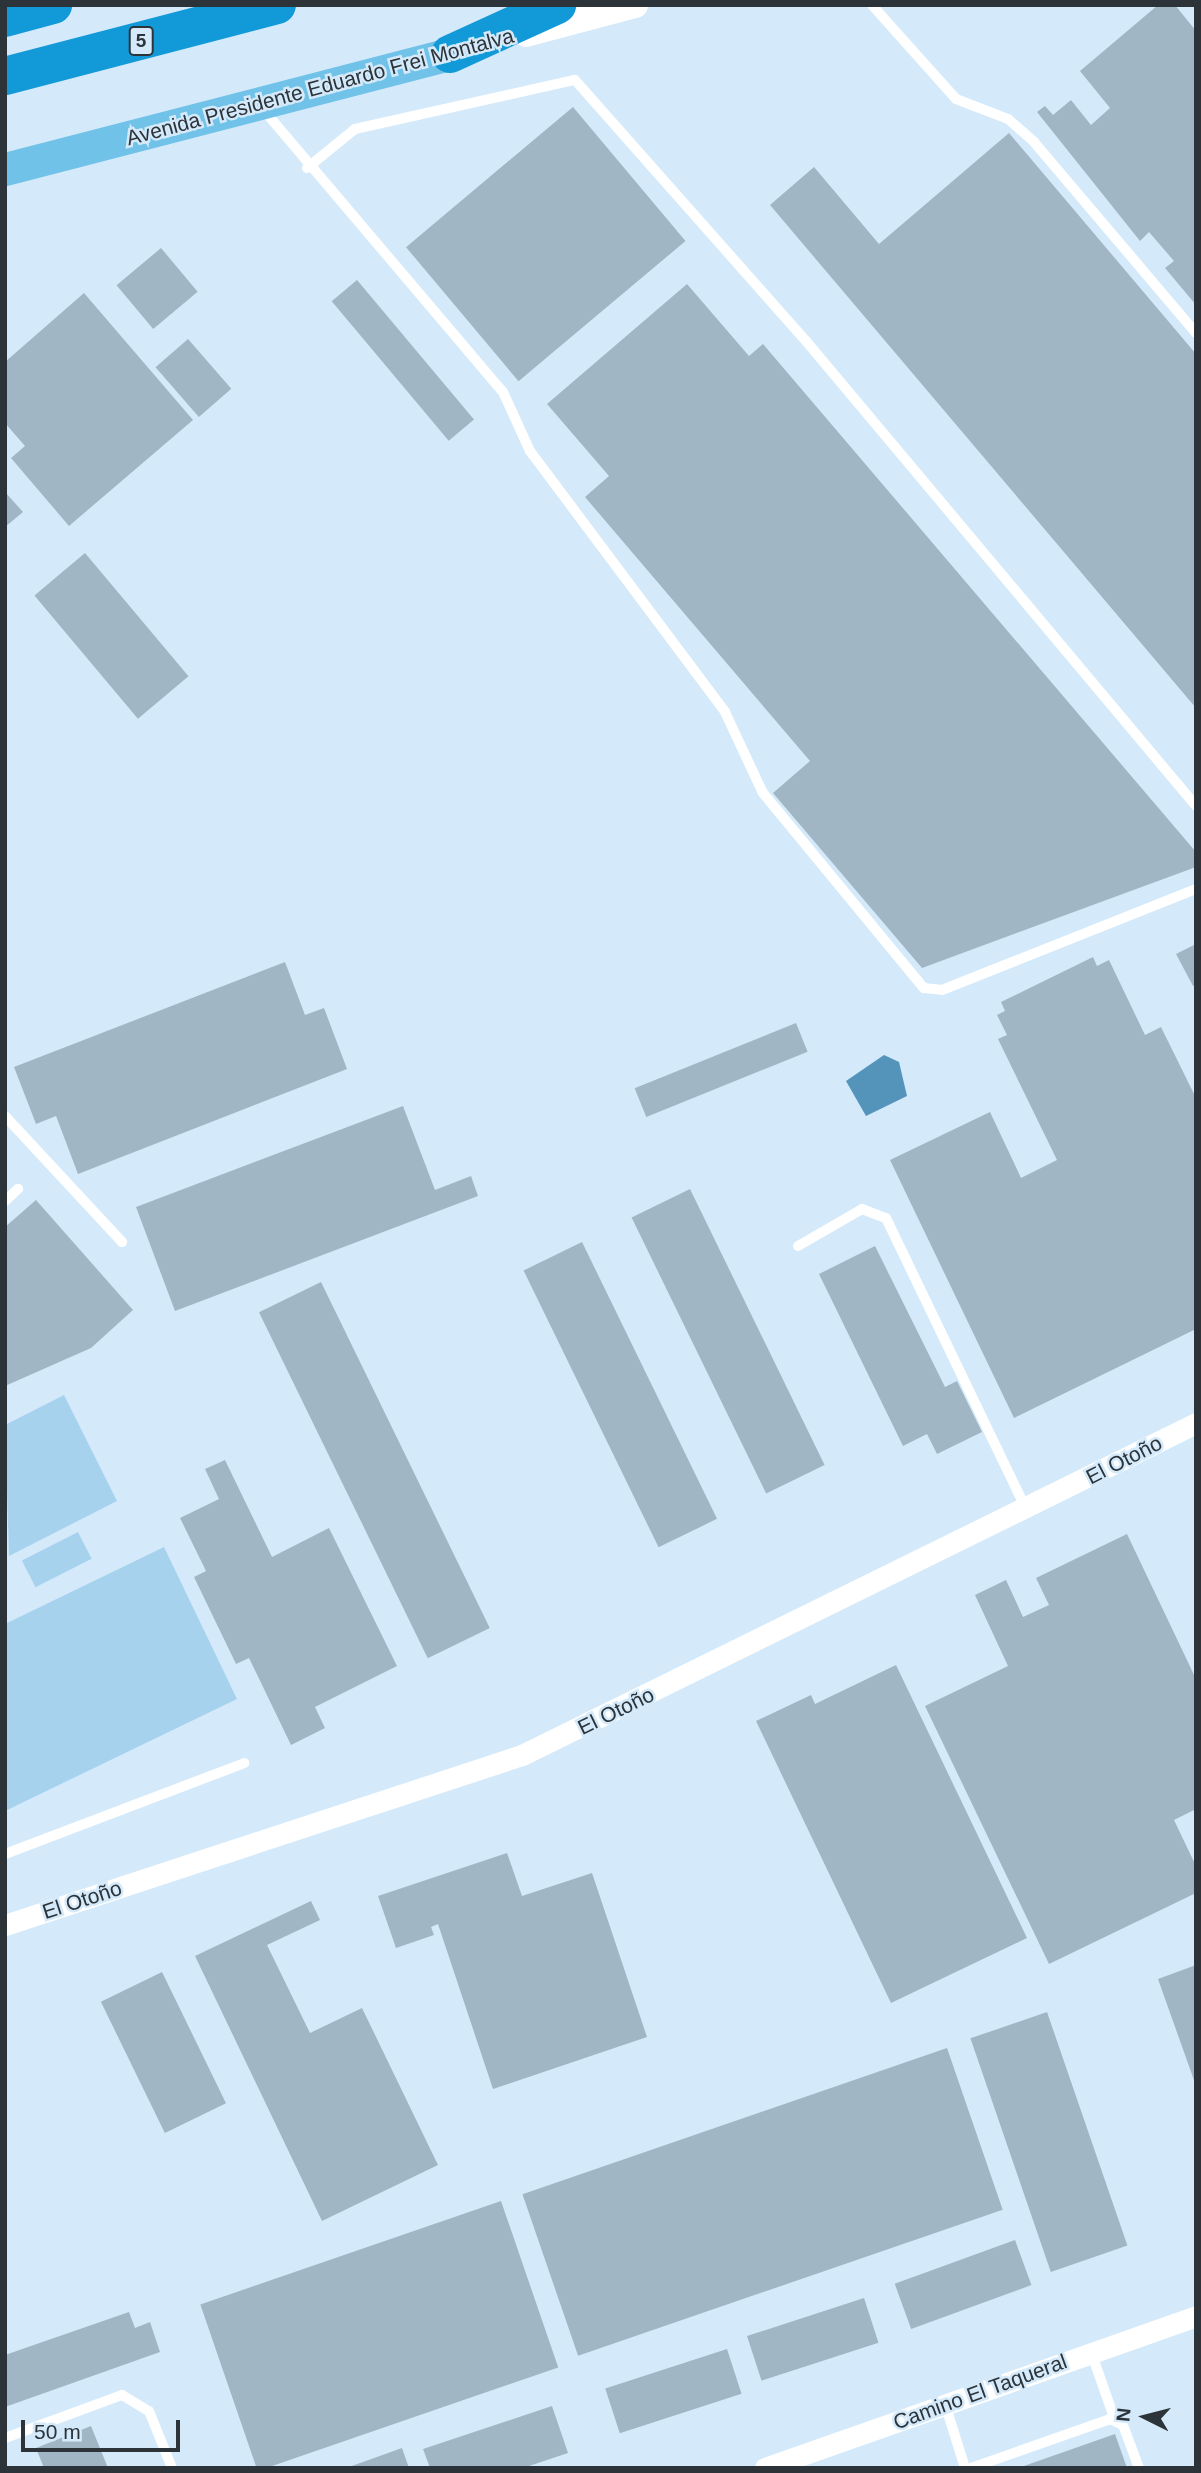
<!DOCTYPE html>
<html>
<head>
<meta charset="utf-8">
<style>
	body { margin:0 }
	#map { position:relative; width:1201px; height:2473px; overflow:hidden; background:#d4eafa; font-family:Helvetica,sans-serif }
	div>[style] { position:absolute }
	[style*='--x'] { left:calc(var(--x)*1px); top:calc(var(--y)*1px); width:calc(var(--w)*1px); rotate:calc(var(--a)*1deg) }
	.green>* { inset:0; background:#a7d2ee; transform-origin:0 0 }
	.water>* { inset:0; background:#5493ba }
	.building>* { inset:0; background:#a0b6c5; transform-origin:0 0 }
	.service>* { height:10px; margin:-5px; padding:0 5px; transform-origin:5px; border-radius:5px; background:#fff }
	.minor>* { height:21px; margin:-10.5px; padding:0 10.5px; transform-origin:10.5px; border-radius:10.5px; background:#fff }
	.tertiary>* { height:26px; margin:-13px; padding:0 13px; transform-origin:13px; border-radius:13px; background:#fff }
	.primary>* { height:33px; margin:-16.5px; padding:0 16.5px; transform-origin:16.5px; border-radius:16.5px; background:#70c2e8 }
	.motorway>* { height:38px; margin:-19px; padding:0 19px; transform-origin:19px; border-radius:19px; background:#1199d8 }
	span { translate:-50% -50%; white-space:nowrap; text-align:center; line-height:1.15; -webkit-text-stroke:5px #d4eafa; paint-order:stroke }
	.shield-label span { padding:2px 5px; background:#d4eafa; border:2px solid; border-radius:5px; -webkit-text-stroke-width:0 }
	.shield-label { font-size:19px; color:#2c343a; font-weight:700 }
	.street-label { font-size:21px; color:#2c343a }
	.frame { position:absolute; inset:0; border:7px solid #2c343a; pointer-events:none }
	.north { position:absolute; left:1110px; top:2382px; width:70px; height:70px; -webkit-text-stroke:5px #d4eafa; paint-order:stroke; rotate:276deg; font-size:19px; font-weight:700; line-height:28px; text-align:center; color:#2c343a }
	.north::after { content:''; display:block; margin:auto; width:24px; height:32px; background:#2c343a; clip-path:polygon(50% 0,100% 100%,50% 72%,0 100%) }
	.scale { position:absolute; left:21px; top:2420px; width:159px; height:32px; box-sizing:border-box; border:4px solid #2c343a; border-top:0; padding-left:9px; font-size:21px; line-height:24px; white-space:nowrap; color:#2c343a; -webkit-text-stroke:5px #d4eafa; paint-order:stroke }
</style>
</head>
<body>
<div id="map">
	<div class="green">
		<div style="clip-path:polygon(64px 1395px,117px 1501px,9px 1556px,5px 1425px)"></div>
		<div style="left:78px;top:1532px;width:30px;height:63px;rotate:63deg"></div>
		<div style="clip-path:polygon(164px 1547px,237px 1699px,5px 1811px,5px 1624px)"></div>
	</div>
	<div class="water">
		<div style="clip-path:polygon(884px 1055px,899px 1062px,907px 1096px,866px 1116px,846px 1081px)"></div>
	</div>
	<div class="building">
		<div style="clip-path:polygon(1158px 5px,1175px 5px,1196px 31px,1196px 305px,1165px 268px,1174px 261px,1149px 232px,1140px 241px,1037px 112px,1045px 106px,1053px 115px,1071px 100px,1091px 125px,1110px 108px,1080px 71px)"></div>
		<div style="left:573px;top:107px;width:175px;height:218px;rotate:50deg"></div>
		<div style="clip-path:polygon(1009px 133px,1196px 354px,1196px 708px,770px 205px,814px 167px,879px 244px)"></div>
		<div style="left:161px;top:248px;width:57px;height:58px;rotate:50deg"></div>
		<div style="left:357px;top:280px;width:182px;height:33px;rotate:50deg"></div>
		<div style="clip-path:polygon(687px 284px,749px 356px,763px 344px,1196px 852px,1196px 867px,922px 968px,773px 793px,810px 761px,585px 497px,609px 476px,547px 404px)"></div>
		<div style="clip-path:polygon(84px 293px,193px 420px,69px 526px,11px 458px,25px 446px,5px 423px,5px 362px)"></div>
		<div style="left:188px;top:339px;width:66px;height:43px;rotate:49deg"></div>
		<div style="clip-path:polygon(5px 492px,23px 512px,5px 527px)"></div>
		<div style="left:85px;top:553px;width:161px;height:66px;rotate:50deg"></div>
		<div style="clip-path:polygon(1196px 944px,1196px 985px,1193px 986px,1176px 954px)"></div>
		<div style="clip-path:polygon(1093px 957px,1097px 966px,1109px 960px,1145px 1035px,1161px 1027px,1196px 1098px,1196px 1329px,1014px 1418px,890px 1160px,990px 1112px,1021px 1178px,1057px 1160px,998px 1039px,1007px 1035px,997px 1015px,1005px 1011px,1001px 1002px)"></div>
		<div style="clip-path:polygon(285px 962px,305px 1015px,324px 1008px,347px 1069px,78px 1174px,56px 1116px,36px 1124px,14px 1067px)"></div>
		<div style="left:796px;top:1023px;width:31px;height:174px;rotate:68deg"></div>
		<div style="clip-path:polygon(403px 1106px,435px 1190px,471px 1176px,478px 1196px,175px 1311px,136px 1207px)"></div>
		<div style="left:690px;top:1189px;width:307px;height:65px;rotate:64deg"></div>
		<div style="clip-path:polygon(36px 1200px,133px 1310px,91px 1348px,5px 1386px,5px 1227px)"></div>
		<div style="left:582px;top:1242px;width:308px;height:65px;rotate:64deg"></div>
		<div style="clip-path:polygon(875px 1246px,945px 1387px,957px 1381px,982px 1432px,937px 1454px,927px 1434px,903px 1446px,819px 1274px)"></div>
		<div style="left:321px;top:1282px;width:385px;height:69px;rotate:64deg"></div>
		<div style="clip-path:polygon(225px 1460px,272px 1557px,329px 1528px,397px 1666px,315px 1707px,325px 1728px,291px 1745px,249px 1658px,236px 1664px,194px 1577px,206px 1571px,180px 1518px,219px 1499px,205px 1469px)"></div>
		<div style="clip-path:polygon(1127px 1534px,1196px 1679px,1196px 1809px,1174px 1820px,1196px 1866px,1196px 1893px,1049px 1964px,925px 1706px,1008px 1666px,975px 1595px,1006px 1580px,1023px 1617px,1049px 1605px,1036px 1578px)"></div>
		<div style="clip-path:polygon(896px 1665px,1027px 1938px,891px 2003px,756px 1721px,811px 1695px,815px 1704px)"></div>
		<div style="clip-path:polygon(507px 1853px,522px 1896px,592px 1873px,647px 2037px,493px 2089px,438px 1924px,431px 1927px,434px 1935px,396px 1948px,378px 1896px)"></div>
		<div style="clip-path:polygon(311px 1901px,320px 1920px,267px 1945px,310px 2033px,362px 2008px,438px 2165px,322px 2221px,195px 1956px)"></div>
		<div style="clip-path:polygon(1196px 1965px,1196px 2083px,1195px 2083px,1158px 1979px)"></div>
		<div style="left:162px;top:1972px;width:146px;height:68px;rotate:64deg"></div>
		<div style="left:1047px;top:2012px;width:247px;height:81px;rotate:71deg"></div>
		<div style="left:947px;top:2048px;width:171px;height:449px;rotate:71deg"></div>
		<div style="left:501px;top:2201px;width:176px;height:318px;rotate:71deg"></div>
		<div style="left:1015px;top:2240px;width:48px;height:128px;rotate:70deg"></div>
		<div style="left:864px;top:2298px;width:47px;height:123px;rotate:72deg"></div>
		<div style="clip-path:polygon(129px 2312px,135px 2328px,150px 2322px,160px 2352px,5px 2407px,5px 2355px)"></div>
		<div style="left:727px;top:2349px;width:47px;height:128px;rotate:72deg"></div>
		<div style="clip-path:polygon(552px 2406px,568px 2453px,523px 2468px,430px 2468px,423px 2449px)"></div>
		<div style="clip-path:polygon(91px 2426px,108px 2468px,44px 2468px,36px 2448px)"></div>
		<div style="clip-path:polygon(1115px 2434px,1127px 2468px,1021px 2468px,1021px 2467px)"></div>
		<div style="clip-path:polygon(402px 2448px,409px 2468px,349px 2468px,349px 2467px)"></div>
	</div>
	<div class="service">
		<div style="--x:872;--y:5;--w:126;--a:48.2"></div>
		<div style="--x:956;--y:99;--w:56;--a:21"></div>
		<div style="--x:1008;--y:119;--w:35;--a:41"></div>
		<div style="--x:1034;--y:142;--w:250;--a:49.7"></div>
		<div style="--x:262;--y:108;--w:372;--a:49.7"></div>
		<div style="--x:503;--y:392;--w:65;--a:65.4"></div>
		<div style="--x:530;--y:451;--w:326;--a:53.2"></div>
		<div style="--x:725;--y:712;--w:89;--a:64.9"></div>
		<div style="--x:763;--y:793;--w:253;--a:50.5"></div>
		<div style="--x:924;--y:988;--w:18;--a:6"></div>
		<div style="--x:942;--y:990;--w:273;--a:-21.7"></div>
		<div style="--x:307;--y:168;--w:62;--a:-39.1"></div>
		<div style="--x:355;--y:129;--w:225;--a:-12.6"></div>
		<div style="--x:575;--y:80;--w:349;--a:48.5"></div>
		<div style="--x:806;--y:341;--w:607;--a:50.01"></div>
		<div style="--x:5;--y:1116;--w:172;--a:47.1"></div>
		<div style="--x:5;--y:1201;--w:18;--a:-43"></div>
		<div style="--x:798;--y:1246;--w:74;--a:-30"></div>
		<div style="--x:862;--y:1209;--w:26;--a:21"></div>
		<div style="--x:886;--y:1218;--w:323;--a:64.3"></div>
		<div style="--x:5;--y:1854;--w:256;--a:-20.8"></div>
		<div style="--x:1091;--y:2352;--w:72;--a:70.6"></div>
		<div style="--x:945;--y:2404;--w:67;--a:72.6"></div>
		<div style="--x:5;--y:2438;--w:125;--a:-20.2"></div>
		<div style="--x:122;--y:2395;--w:31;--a:31"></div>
		<div style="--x:149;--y:2411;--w:61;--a:68"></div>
		<div style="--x:971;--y:2468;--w:147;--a:-19.4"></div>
		<div style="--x:1110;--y:2419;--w:14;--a:25"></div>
		<div style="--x:1123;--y:2425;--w:46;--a:69.6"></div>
	</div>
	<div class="minor">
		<div style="--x:5;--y:1925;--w:544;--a:-18.2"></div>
		<div style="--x:522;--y:1755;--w:751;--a:-26.22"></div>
		<div style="--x:765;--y:2468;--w:457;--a:-19.4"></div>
	</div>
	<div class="tertiary">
		<div style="--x:526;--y:34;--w:113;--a:-14.9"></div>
	</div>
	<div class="primary">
		<div style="--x:5;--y:169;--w:460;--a:-14.5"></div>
	</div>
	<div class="motorway">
		<div style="--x:5;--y:18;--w:50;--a:-15.2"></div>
		<div style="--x:450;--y:54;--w:118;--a:-24.6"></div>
		<div style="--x:5;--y:76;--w:281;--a:-14.6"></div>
	</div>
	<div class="shield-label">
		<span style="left:141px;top:41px">5</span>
	</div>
	<div class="street-label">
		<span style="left:320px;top:87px;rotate:-15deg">Avenida Presidente Eduardo Frei Montalva</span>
		<span style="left:1124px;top:1460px;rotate:-27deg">El Otoño</span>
		<span style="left:616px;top:1711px;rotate:-26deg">El Otoño</span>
		<span style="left:82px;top:1900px;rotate:-18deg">El Otoño</span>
		<span style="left:980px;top:2392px;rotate:-20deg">Camino El Taqueral</span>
	</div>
	<div class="frame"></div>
	<div class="north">N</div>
	<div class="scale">50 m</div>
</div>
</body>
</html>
